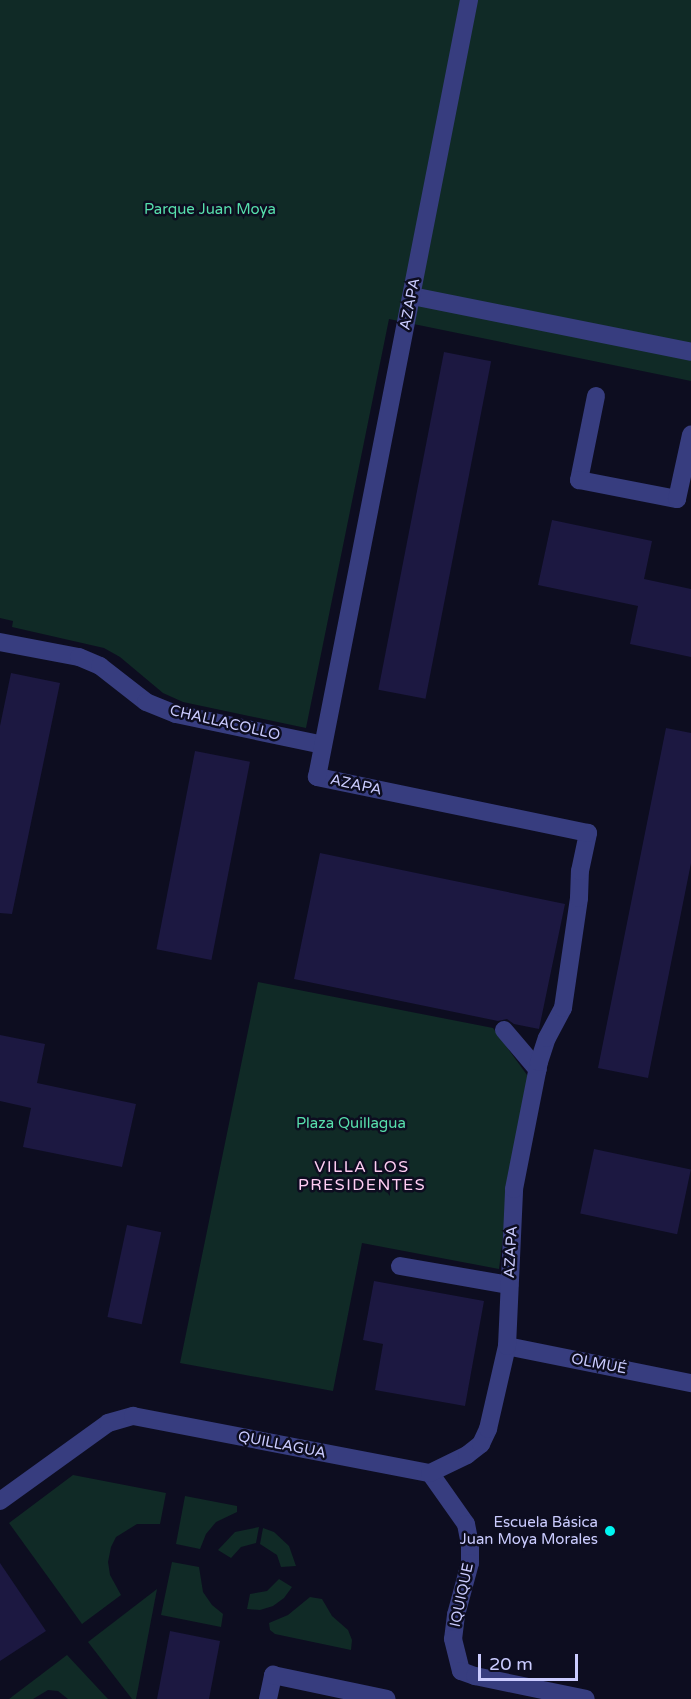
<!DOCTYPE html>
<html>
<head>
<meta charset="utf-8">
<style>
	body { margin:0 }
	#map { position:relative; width:691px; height:1699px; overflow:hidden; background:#0d0d20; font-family:"Varela Round",sans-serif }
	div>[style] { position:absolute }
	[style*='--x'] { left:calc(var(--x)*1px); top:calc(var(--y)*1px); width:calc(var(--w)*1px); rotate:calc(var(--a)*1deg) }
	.green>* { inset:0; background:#102a26 }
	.building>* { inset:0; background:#1c1841; transform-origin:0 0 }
	.minor>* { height:18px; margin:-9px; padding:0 9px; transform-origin:9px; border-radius:9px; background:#373d7f }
	.dots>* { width:16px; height:16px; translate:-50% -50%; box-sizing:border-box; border:3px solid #0d0d20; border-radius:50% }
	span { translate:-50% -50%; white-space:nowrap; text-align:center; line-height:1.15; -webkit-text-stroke:5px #0d0d20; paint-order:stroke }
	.park-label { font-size:15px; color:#57dfac }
	.street-label { font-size:15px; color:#cbccff }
	.poi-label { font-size:15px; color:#cbccff }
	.right { translate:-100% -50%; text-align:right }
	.neighbourhood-label { font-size:16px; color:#ffcdf3; letter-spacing:1.5px }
	.scale { position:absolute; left:478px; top:1654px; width:100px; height:27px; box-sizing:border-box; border:3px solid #cbccff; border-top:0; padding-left:8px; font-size:18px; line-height:21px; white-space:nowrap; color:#cbccff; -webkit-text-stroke:4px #0d0d20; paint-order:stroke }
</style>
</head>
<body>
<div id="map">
	<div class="green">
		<div style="clip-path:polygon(0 0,691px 0,691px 381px,389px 319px,306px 728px,183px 702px,163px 693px,120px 657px,104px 648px,12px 627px,13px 621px,0 618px)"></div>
		<div style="clip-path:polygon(258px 982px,493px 1028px,530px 1079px,509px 1189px,499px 1269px,362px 1243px,333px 1391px,180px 1363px)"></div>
		<div style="clip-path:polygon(73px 1475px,166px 1493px,160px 1524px,137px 1524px,116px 1537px,111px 1547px,108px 1562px,110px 1575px,121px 1595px,82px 1624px,9px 1523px)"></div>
		<div style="clip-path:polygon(185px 1496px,237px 1506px,237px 1512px,216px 1522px,206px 1534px,200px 1549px,176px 1544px)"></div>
		<div style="clip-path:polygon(259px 1527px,256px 1543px,241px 1547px,231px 1558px,218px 1550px,235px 1532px)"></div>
		<div style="clip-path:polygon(263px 1528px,274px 1532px,289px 1546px,296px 1566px,281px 1567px,277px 1555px,260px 1544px)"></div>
		<div style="clip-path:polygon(172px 1562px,199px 1567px,203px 1592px,212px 1605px,223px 1614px,221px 1627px,161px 1615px)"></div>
		<div style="clip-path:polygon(279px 1579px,292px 1587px,284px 1598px,273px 1606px,260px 1610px,247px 1609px,250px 1594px,267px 1591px)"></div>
		<div style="clip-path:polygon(157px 1589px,136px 1699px,132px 1699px,88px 1642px)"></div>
		<div style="clip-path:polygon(310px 1597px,322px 1599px,332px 1616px,348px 1630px,352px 1640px,351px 1650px,275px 1634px,270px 1630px,269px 1623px,288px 1615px)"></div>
		<div style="clip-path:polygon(67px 1655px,108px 1699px,68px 1699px,58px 1691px,48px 1690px,33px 1699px,9px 1699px)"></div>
	</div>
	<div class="building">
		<div style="left:444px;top:352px;width:48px;height:344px;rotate:11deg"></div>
		<div style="clip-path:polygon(552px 520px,652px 541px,644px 579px,691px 589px,691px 657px,630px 644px,638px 606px,538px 585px)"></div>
		<div style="clip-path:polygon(11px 673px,60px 683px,12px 914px,0 913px,0 726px)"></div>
		<div style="clip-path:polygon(666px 728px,691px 733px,691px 863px,648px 1078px,598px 1068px)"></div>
		<div style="left:195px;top:751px;width:56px;height:202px;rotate:11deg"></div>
		<div style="clip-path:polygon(320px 853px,565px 904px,539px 1029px,514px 1024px,507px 1019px,498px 1021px,294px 979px)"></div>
		<div style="clip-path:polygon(0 1035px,45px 1044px,37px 1083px,136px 1104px,122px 1167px,23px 1147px,31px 1108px,0 1101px)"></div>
		<div style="left:594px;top:1149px;width:99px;height:66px;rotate:12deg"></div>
		<div style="left:127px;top:1225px;width:35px;height:94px;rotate:12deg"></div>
		<div style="clip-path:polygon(374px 1281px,484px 1301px,465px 1406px,375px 1390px,383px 1344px,363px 1340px)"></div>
		<div style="clip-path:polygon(0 1563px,46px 1631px,0 1661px)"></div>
		<div style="clip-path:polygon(170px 1631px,220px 1641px,209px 1699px,157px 1699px)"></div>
	</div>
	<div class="minor">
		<div style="--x:412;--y:296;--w:285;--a:11.3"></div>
		<div style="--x:596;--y:396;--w:86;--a:101.4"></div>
		<div style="--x:579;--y:480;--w:100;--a:11"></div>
		<div style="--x:677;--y:499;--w:66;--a:-77.7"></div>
		<div style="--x:0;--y:642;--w:80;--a:10.8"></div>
		<div style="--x:79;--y:657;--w:23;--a:23"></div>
		<div style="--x:100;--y:666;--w:58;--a:38"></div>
		<div style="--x:146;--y:702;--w:32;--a:22"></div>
		<div style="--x:176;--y:714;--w:150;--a:11.9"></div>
		<div style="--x:504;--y:1030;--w:52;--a:49.6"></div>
		<div style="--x:400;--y:1266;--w:111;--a:9.9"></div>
		<div style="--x:507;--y:1346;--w:188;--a:11.4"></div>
		<div style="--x:430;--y:1473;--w:62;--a:54.8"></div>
		<div style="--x:466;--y:1524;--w:20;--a:79"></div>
		<div style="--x:470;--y:1544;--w:19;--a:90"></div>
		<div style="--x:470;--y:1563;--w:54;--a:105.1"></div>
		<div style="--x:456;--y:1615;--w:24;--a:97"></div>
		<div style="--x:453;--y:1639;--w:33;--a:76"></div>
		<div style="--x:461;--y:1671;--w:15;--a:20"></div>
		<div style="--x:475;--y:1676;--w:113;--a:11.7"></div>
		<div style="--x:0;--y:1501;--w:133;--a:-35.8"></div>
		<div style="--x:108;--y:1423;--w:26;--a:-16"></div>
		<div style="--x:133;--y:1416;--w:302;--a:10.9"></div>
		<div style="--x:430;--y:1473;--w:41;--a:-25.9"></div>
		<div style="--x:467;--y:1455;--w:18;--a:-38"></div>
		<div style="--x:481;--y:1444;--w:17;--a:-65"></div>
		<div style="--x:488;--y:1429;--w:85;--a:-77.1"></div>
		<div style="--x:507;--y:1346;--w:157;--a:-87.4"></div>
		<div style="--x:514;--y:1189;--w:129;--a:-78.9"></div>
		<div style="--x:539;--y:1062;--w:25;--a:-72"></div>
		<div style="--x:547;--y:1038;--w:34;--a:-62"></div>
		<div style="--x:563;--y:1008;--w:111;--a:-81.7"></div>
		<div style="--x:579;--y:898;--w:27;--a:-88"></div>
		<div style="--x:580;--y:871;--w:39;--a:-78"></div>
		<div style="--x:588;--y:833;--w:277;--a:-168.3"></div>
		<div style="--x:317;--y:777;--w:792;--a:-78.93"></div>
		<div style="--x:268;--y:1699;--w:25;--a:-78"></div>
		<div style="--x:273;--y:1675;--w:116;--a:11.9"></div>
	</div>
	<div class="dots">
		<div style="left:610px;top:1531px;background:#00f6f1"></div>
	</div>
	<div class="park-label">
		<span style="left:210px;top:210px">Parque Juan Moya</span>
		<span style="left:351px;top:1124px">Plaza Quillagua</span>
	</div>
	<div class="street-label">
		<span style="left:410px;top:304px;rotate:-79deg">AZAPA</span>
		<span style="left:225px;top:723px;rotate:13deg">CHALLACOLLO</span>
		<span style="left:356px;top:785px;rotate:12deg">AZAPA</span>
		<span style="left:511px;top:1252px;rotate:-87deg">AZAPA</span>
		<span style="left:599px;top:1364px;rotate:11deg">OLMUÉ</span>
		<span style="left:282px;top:1445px;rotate:11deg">QUILLAGUA</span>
		<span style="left:462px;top:1595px;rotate:-78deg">IQUIQUE</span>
	</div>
	<div class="poi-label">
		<span class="right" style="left:598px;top:1531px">Escuela Básica<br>Juan Moya Morales</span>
	</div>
	<div class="neighbourhood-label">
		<span style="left:362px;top:1176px">VILLA LOS<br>PRESIDENTES</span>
	</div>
	<div class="scale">20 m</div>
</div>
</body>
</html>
